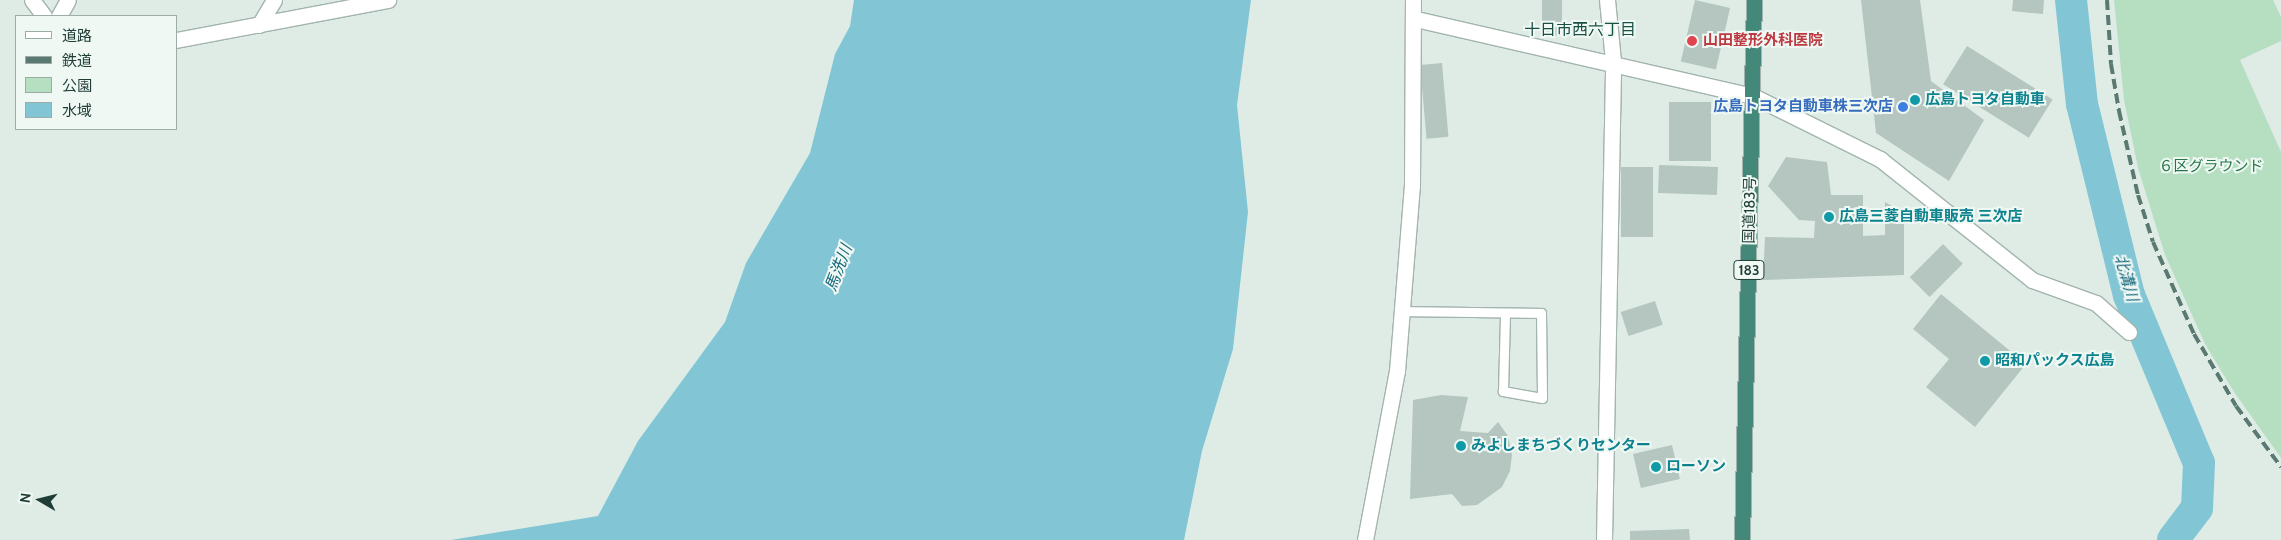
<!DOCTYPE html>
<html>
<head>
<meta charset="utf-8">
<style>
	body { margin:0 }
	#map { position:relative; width:2281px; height:540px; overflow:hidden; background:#dfece6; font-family:Cabin,"Noto Sans JP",sans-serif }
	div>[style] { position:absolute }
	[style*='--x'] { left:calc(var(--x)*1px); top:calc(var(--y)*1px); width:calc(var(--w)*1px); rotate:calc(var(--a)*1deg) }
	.green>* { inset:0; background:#b6dfc2 }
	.water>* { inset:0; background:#82c6d5 }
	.river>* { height:32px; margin:-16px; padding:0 16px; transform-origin:16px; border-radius:16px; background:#82c6d5 }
	.building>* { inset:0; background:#b4c6bf; transform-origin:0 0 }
	.roads { filter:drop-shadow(1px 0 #a2b4ae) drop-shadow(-1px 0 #a2b4ae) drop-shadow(0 1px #a2b4ae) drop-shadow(0 -1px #a2b4ae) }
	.service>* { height:9px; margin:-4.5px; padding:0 4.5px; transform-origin:4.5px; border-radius:4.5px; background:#fff }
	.minor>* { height:15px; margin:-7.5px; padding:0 7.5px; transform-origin:7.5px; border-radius:7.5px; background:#fff }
	.trunk>* { height:15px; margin:-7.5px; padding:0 7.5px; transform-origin:7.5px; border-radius:7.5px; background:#44887a }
	.rail>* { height:4px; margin-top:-2px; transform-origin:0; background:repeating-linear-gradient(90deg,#597971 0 10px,transparent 0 15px) }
	.dots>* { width:14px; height:14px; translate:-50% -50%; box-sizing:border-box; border:2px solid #f0f8f4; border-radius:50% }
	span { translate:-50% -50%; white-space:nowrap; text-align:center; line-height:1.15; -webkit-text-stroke:4px #f0f8f4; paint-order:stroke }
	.shield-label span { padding:1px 4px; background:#f0f8f4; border:1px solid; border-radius:4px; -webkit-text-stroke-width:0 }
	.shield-label { font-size:14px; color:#1f3d36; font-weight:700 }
	.health-label { font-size:15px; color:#be3a42; font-weight:700 }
	.left { translate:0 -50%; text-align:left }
	.culture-label { font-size:15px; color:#0d838f; font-weight:700 }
	.shop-label { font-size:15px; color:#366cbe; font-weight:700 }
	.right { translate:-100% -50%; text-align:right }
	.park-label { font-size:15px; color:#267748 }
	.street-label { font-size:15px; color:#1f3d36 }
	.neighbourhood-label { font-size:16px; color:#195045 }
	.water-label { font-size:16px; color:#15687d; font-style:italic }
	.legend { position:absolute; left:15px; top:15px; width:162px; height:115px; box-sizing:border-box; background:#f0f8f4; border:1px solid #9cada8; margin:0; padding:6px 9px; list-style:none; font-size:15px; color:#1f3d36 }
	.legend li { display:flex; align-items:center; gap:10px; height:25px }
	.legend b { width:25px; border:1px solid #9cada8 }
	.north { position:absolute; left:15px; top:475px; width:50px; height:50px; -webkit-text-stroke:4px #f0f8f4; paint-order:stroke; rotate:278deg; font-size:14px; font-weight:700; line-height:20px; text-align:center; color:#1f3d36 }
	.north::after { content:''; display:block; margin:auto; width:18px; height:22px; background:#1f3d36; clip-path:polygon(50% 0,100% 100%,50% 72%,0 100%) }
</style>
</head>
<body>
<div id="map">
	<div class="green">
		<div style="clip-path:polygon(2114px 0,2273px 0,2281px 17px,2281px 41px,2240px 60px,2281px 152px,2281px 458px,2234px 392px,2205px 344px,2165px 255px,2138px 168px,2124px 100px)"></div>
	</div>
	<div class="water">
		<div style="clip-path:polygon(854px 0,1251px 0,1237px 105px,1248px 212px,1233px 349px,1202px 451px,1184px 540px,451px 540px,598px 516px,638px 441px,725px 322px,746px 263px,810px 153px,835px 54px,850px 26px)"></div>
	</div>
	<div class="river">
		<div style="--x:2071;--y:0;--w:105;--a:84"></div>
		<div style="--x:2082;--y:104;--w:197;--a:76.2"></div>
		<div style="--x:2129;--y:295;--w:182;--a:67.4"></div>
		<div style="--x:2199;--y:463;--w:45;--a:92.5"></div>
		<div style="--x:2197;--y:508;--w:40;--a:127"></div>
	</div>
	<div class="building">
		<div style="left:1542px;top:0;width:20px;height:36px"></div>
		<div style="left:1695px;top:0;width:36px;height:63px;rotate:13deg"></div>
		<div style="clip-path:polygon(1861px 0,1920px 0,1931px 81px,1984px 120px,1949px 181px,1876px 133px)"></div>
		<div style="clip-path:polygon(2013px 0,2044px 0,2043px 14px,2012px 11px)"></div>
		<div style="left:1967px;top:46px;width:101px;height:45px;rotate:32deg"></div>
		<div style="left:1442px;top:63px;width:74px;height:22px;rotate:85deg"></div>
		<div style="left:1669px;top:102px;width:42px;height:59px"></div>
		<div style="clip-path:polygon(1786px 157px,1827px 162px,1831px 195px,1863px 195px,1863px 236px,1885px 235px,1885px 202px,1904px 213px,1904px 275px,1763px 280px,1765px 237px,1814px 238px,1815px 221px,1799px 220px,1768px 186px)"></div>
		<div style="left:1659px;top:165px;width:59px;height:28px;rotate:2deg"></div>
		<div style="left:1621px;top:167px;width:32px;height:70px"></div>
		<div style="left:1943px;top:244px;width:28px;height:47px;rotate:45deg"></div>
		<div style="clip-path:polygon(1941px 294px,2026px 364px,1975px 427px,1926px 387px,1949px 359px,1913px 329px)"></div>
		<div style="left:1655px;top:301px;width:25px;height:36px;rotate:72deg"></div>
		<div style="clip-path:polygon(1441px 395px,1468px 397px,1460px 431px,1488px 433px,1498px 422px,1508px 436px,1512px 455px,1510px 471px,1502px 487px,1477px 505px,1462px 506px,1452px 494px,1410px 499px,1413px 400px)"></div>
		<div style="left:1672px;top:445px;width:35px;height:40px;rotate:77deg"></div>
		<div style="clip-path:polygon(1689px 529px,1690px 540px,1630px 540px,1630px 531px)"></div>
	</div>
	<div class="roads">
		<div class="service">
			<div style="--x:1402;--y:311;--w:139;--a:0.8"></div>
			<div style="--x:1541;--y:313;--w:85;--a:89.3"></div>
			<div style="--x:1542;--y:398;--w:40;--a:-170"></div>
			<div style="--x:1503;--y:391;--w:78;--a:-88.5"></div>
		</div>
		<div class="minor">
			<div style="--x:32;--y:0;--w:20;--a:53"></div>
			<div style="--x:59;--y:16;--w:18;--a:-61"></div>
			<div style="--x:1416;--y:19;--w:346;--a:12.9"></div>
			<div style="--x:1753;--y:96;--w:142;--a:26.4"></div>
			<div style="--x:1880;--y:159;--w:194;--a:38.5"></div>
			<div style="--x:2032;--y:280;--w:68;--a:19.8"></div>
			<div style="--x:2096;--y:303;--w:44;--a:41.3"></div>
			<div style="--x:259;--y:25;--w:29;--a:-59"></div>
			<div style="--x:176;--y:40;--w:216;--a:-10.7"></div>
			<div style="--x:1365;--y:540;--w:172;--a:-79.3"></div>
			<div style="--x:1397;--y:371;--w:186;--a:-85.4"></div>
			<div style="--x:1412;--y:186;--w:186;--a:-89.7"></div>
			<div style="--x:1604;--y:540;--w:479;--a:-88.9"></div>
			<div style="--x:1613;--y:61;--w:61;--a:-95.6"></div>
		</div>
		<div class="trunk">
			<div style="--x:1742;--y:540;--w:540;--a:-88.73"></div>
		</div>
	</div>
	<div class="rail">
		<div style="--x:2107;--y:0;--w:64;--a:86.4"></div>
		<div style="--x:2111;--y:64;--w:48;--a:80.3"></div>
		<div style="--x:2119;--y:111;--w:86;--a:77.3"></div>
		<div style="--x:2138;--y:195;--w:49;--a:72.3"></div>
		<div style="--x:2153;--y:242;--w:101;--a:66"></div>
		<div style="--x:2194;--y:334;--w:83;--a:59.7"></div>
		<div style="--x:2236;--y:406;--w:76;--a:53.6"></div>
	</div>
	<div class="dots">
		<div style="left:1692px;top:41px;background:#e0444e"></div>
		<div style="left:1915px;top:100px;background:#0f9aa8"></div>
		<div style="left:1903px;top:107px;background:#3f7fe0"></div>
		<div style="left:1829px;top:217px;background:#0f9aa8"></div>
		<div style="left:1985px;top:361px;background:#0f9aa8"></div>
		<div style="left:1461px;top:446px;background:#0f9aa8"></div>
		<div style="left:1656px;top:467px;background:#0f9aa8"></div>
	</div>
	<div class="shield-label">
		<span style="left:1749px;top:270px">183</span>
	</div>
	<div class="health-label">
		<span class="left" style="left:1703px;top:41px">山田整形外科医院</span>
	</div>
	<div class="culture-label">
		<span class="left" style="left:1925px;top:100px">広島トヨタ自動車</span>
		<span class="left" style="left:1839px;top:217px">広島三菱自動車販売 三次店</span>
		<span class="left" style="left:1995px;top:361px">昭和パックス広島</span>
		<span class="left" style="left:1471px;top:446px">みよしまちづくりセンター</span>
		<span class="left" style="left:1666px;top:467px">ローソン</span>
	</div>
	<div class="shop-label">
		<span class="right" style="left:1893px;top:107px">広島トヨタ自動車株三次店</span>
	</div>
	<div class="park-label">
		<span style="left:2211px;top:167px">６区グラウンド</span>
	</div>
	<div class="street-label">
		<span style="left:1750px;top:210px;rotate:-89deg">国道183号</span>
	</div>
	<div class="neighbourhood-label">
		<span style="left:1580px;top:30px">十日市西六丁目</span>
	</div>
	<div class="water-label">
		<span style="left:839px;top:268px;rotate:-69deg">馬洗川</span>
		<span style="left:2126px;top:278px;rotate:74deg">北溝川</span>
	</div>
	<ul class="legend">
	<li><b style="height:6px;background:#fff"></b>道路</li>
	<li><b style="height:6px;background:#597971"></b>鉄道</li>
	<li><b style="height:14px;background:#b6dfc2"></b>公園</li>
	<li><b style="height:14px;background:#82c6d5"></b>水域</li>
	</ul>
	<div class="north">N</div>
</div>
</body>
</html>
